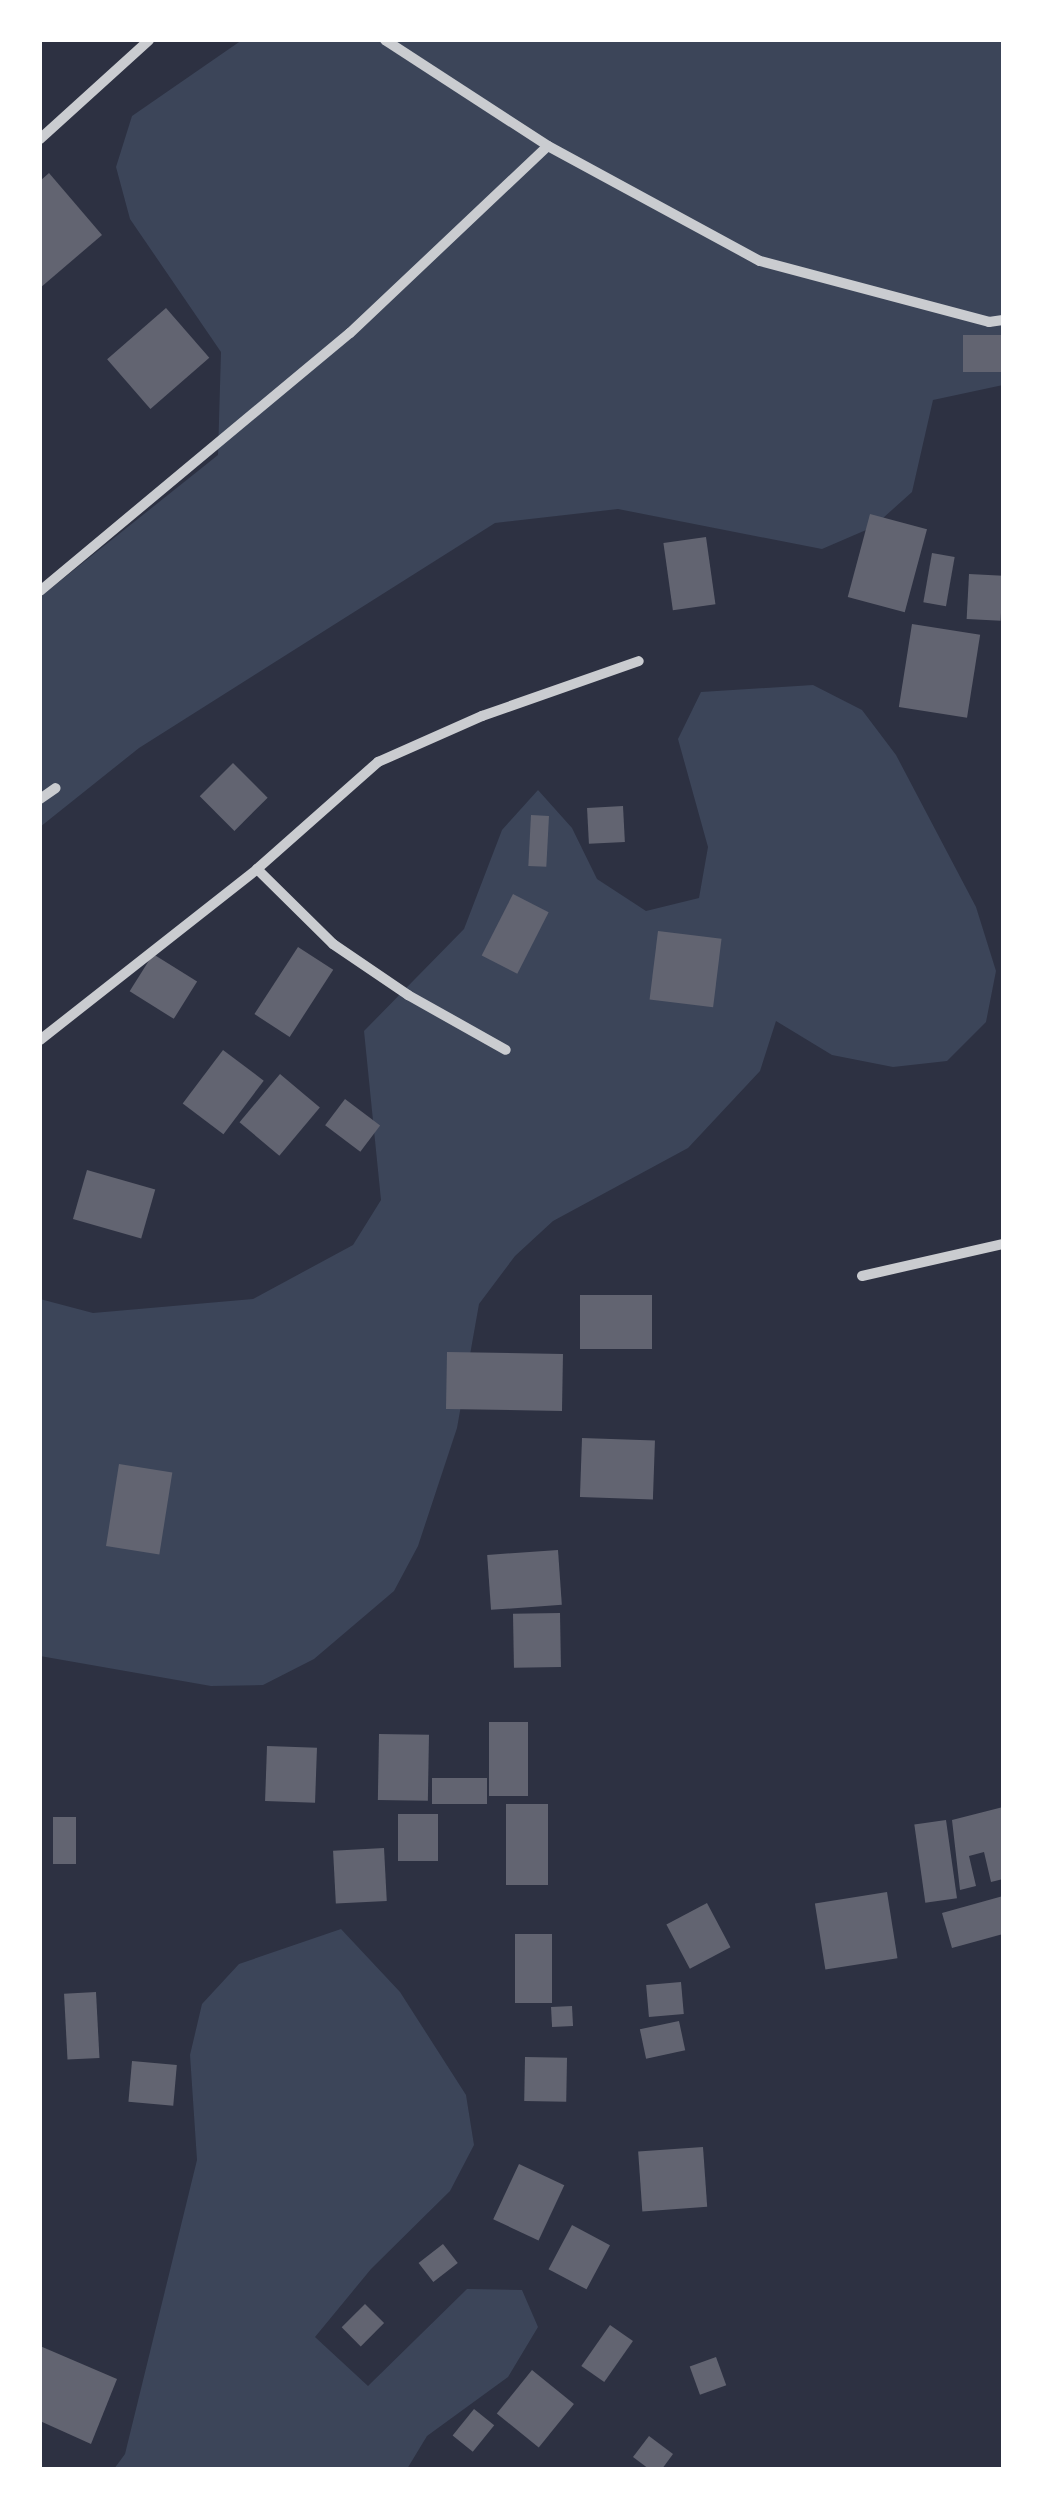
<!DOCTYPE html>
<html>
<head>
<meta charset="utf-8">
<style>
	body { margin:0 }
	#map { position:relative; width:1043px; height:2509px; overflow:hidden; background:#2d3142; font-family:Karla,sans-serif }
	div>[style] { position:absolute }
	[style*='--x'] { left:calc(var(--x)*1px); top:calc(var(--y)*1px); width:calc(var(--w)*1px); rotate:calc(var(--a)*1deg) }
	.green>* { inset:0; background:#3c4559 }
	.building>* { inset:0; background:#626471; transform-origin:0 0 }
	.minor>* { height:10px; margin:-5px; padding:0 5px; transform-origin:5px; border-radius:5px; background:#caccd0 }
	span { translate:-50% -50%; white-space:nowrap; text-align:center; line-height:1.15; -webkit-text-stroke:8px #fff; paint-order:stroke }
	.frame { position:absolute; inset:0; border:42px solid #fff; pointer-events:none }
</style>
</head>
<body>
<div id="map">
	<div class="green">
		<div style="clip-path:polygon(242px 40px,1003px 40px,1003px 385px,933px 400px,912px 492px,873px 527px,822px 549px,618px 509px,495px 523px,139px 748px,40px 827px,40px 597px,218px 455px,221px 352px,130px 219px,116px 167px,132px 116px)"></div>
		<div style="clip-path:polygon(813px 685px,862px 710px,896px 755px,976px 907px,996px 971px,986px 1022px,947px 1061px,893px 1067px,832px 1055px,776px 1021px,760px 1071px,688px 1148px,553px 1221px,515px 1256px,479px 1304px,457px 1428px,418px 1546px,394px 1591px,314px 1659px,263px 1685px,211px 1686px,40px 1656px,40px 1299px,93px 1313px,253px 1299px,353px 1245px,381px 1200px,364px 1031px,464px 929px,502px 830px,538px 790px,572px 828px,597px 879px,646px 911px,699px 898px,708px 847px,678px 739px,701px 692px)"></div>
		<div style="clip-path:polygon(341px 1929px,400px 1992px,466px 2095px,474px 2145px,450px 2191px,371px 2269px,315px 2337px,368px 2386px,467px 2289px,522px 2290px,538px 2327px,508px 2377px,427px 2436px,407px 2469px,114px 2469px,125px 2454px,197px 2160px,190px 2055px,202px 2004px,239px 1964px)"></div>
	</div>
	<div class="building">
		<div style="clip-path:polygon(49px 173px,102px 235px,40px 288px,40px 181px)"></div>
		<div style="left:166px;top:308px;width:66px;height:78px;rotate:49deg"></div>
		<div style="left:1003px;top:335px;width:37px;height:40px;rotate:90deg"></div>
		<div style="left:870px;top:514px;width:59px;height:86px;rotate:15deg"></div>
		<div style="left:706px;top:537px;width:68px;height:43px;rotate:82deg"></div>
		<div style="left:932px;top:553px;width:23px;height:50px;rotate:10deg"></div>
		<div style="left:969px;top:574px;width:34px;height:45px;rotate:3deg"></div>
		<div style="left:912px;top:624px;width:69px;height:84px;rotate:9deg"></div>
		<div style="left:233px;top:763px;width:49px;height:47px;rotate:45deg"></div>
		<div style="left:623px;top:806px;width:36px;height:36px;rotate:87deg"></div>
		<div style="left:531px;top:815px;width:18px;height:51px;rotate:3deg"></div>
		<div style="left:513px;top:894px;width:40px;height:69px;rotate:27deg"></div>
		<div style="left:658px;top:931px;width:64px;height:69px;rotate:7deg"></div>
		<div style="left:298px;top:947px;width:42px;height:80px;rotate:33deg"></div>
		<div style="left:153px;top:954px;width:52px;height:44px;rotate:32deg"></div>
		<div style="left:223px;top:1050px;width:51px;height:67px;rotate:37deg"></div>
		<div style="left:280px;top:1074px;width:52px;height:63px;rotate:40deg"></div>
		<div style="left:345px;top:1099px;width:44px;height:33px;rotate:37deg"></div>
		<div style="left:87px;top:1170px;width:71px;height:51px;rotate:16deg"></div>
		<div style="left:580px;top:1295px;width:72px;height:54px"></div>
		<div style="left:447px;top:1352px;width:116px;height:57px;rotate:1deg"></div>
		<div style="left:582px;top:1438px;width:73px;height:59px;rotate:2deg"></div>
		<div style="left:119px;top:1464px;width:54px;height:83px;rotate:9deg"></div>
		<div style="left:558px;top:1550px;width:55px;height:71px;rotate:86deg"></div>
		<div style="left:560px;top:1613px;width:54px;height:47px;rotate:89deg"></div>
		<div style="left:489px;top:1722px;width:39px;height:74px"></div>
		<div style="left:379px;top:1734px;width:50px;height:66px;rotate:1deg"></div>
		<div style="left:267px;top:1746px;width:50px;height:55px;rotate:2deg"></div>
		<div style="left:432px;top:1778px;width:55px;height:26px"></div>
		<div style="left:506px;top:1804px;width:42px;height:81px"></div>
		<div style="clip-path:polygon(1003px 1807px,1003px 1879px,991px 1882px,984px 1852px,969px 1856px,976px 1886px,960px 1890px,952px 1820px)"></div>
		<div style="left:398px;top:1814px;width:40px;height:47px"></div>
		<div style="left:53px;top:1817px;width:23px;height:47px"></div>
		<div style="left:946px;top:1820px;width:79px;height:32px;rotate:82deg"></div>
		<div style="left:384px;top:1848px;width:53px;height:51px;rotate:87deg"></div>
		<div style="left:887px;top:1892px;width:67px;height:73px;rotate:81deg"></div>
		<div style="clip-path:polygon(1003px 1896px,1003px 1934px,952px 1948px,942px 1913px)"></div>
		<div style="left:707px;top:1903px;width:50px;height:46px;rotate:62deg"></div>
		<div style="left:515px;top:1934px;width:37px;height:69px"></div>
		<div style="left:681px;top:1982px;width:32px;height:35px;rotate:85deg"></div>
		<div style="left:96px;top:1992px;width:66px;height:32px;rotate:87deg"></div>
		<div style="left:572px;top:2006px;width:20px;height:21px;rotate:87deg"></div>
		<div style="left:679px;top:2021px;width:30px;height:40px;rotate:78deg"></div>
		<div style="left:525px;top:2057px;width:42px;height:44px;rotate:1deg"></div>
		<div style="left:132px;top:2061px;width:45px;height:41px;rotate:5deg"></div>
		<div style="left:703px;top:2147px;width:60px;height:65px;rotate:86deg"></div>
		<div style="left:519px;top:2164px;width:50px;height:61px;rotate:25deg"></div>
		<div style="left:572px;top:2225px;width:43px;height:50px;rotate:28deg"></div>
		<div style="left:443px;top:2244px;width:24px;height:31px;rotate:52deg"></div>
		<div style="left:365px;top:2304px;width:27px;height:33px;rotate:45deg"></div>
		<div style="left:610px;top:2325px;width:28px;height:50px;rotate:35deg"></div>
		<div style="clip-path:polygon(40px 2346px,117px 2379px,91px 2444px,40px 2421px)"></div>
		<div style="left:716px;top:2357px;width:30px;height:28px;rotate:70deg"></div>
		<div style="left:532px;top:2370px;width:54px;height:56px;rotate:39deg"></div>
		<div style="left:474px;top:2409px;width:26px;height:34px;rotate:39deg"></div>
		<div style="clip-path:polygon(649px 2436px,673px 2454px,662px 2469px,649px 2469px,633px 2457px)"></div>
	</div>
	<div class="minor">
		<div style="--x:385;--y:40;--w:194;--a:33"></div>
		<div style="--x:548;--y:146;--w:241;--a:28.5"></div>
		<div style="--x:760;--y:261;--w:237;--a:14.9"></div>
		<div style="--x:989;--y:322;--w:14;--a:-8"></div>
		<div style="--x:40;--y:139;--w:147;--a:-42.2"></div>
		<div style="--x:40;--y:591;--w:403;--a:-39.8"></div>
		<div style="--x:350;--y:333;--w:272;--a:-43.4"></div>
		<div style="--x:40;--y:799;--w:19;--a:-35"></div>
		<div style="--x:257;--y:869;--w:107;--a:44.6"></div>
		<div style="--x:333;--y:944;--w:91;--a:34.2"></div>
		<div style="--x:408;--y:995;--w:112;--a:29.3"></div>
		<div style="--x:40;--y:1040;--w:276;--a:-38.2"></div>
		<div style="--x:257;--y:869;--w:162;--a:-41.5"></div>
		<div style="--x:378;--y:762;--w:114;--a:-23.9"></div>
		<div style="--x:482;--y:716;--w:166;--a:-19.3"></div>
		<div style="--x:862;--y:1276;--w:145;--a:-12.8"></div>
	</div>
	<div class="frame"></div>
</div>
</body>
</html>
